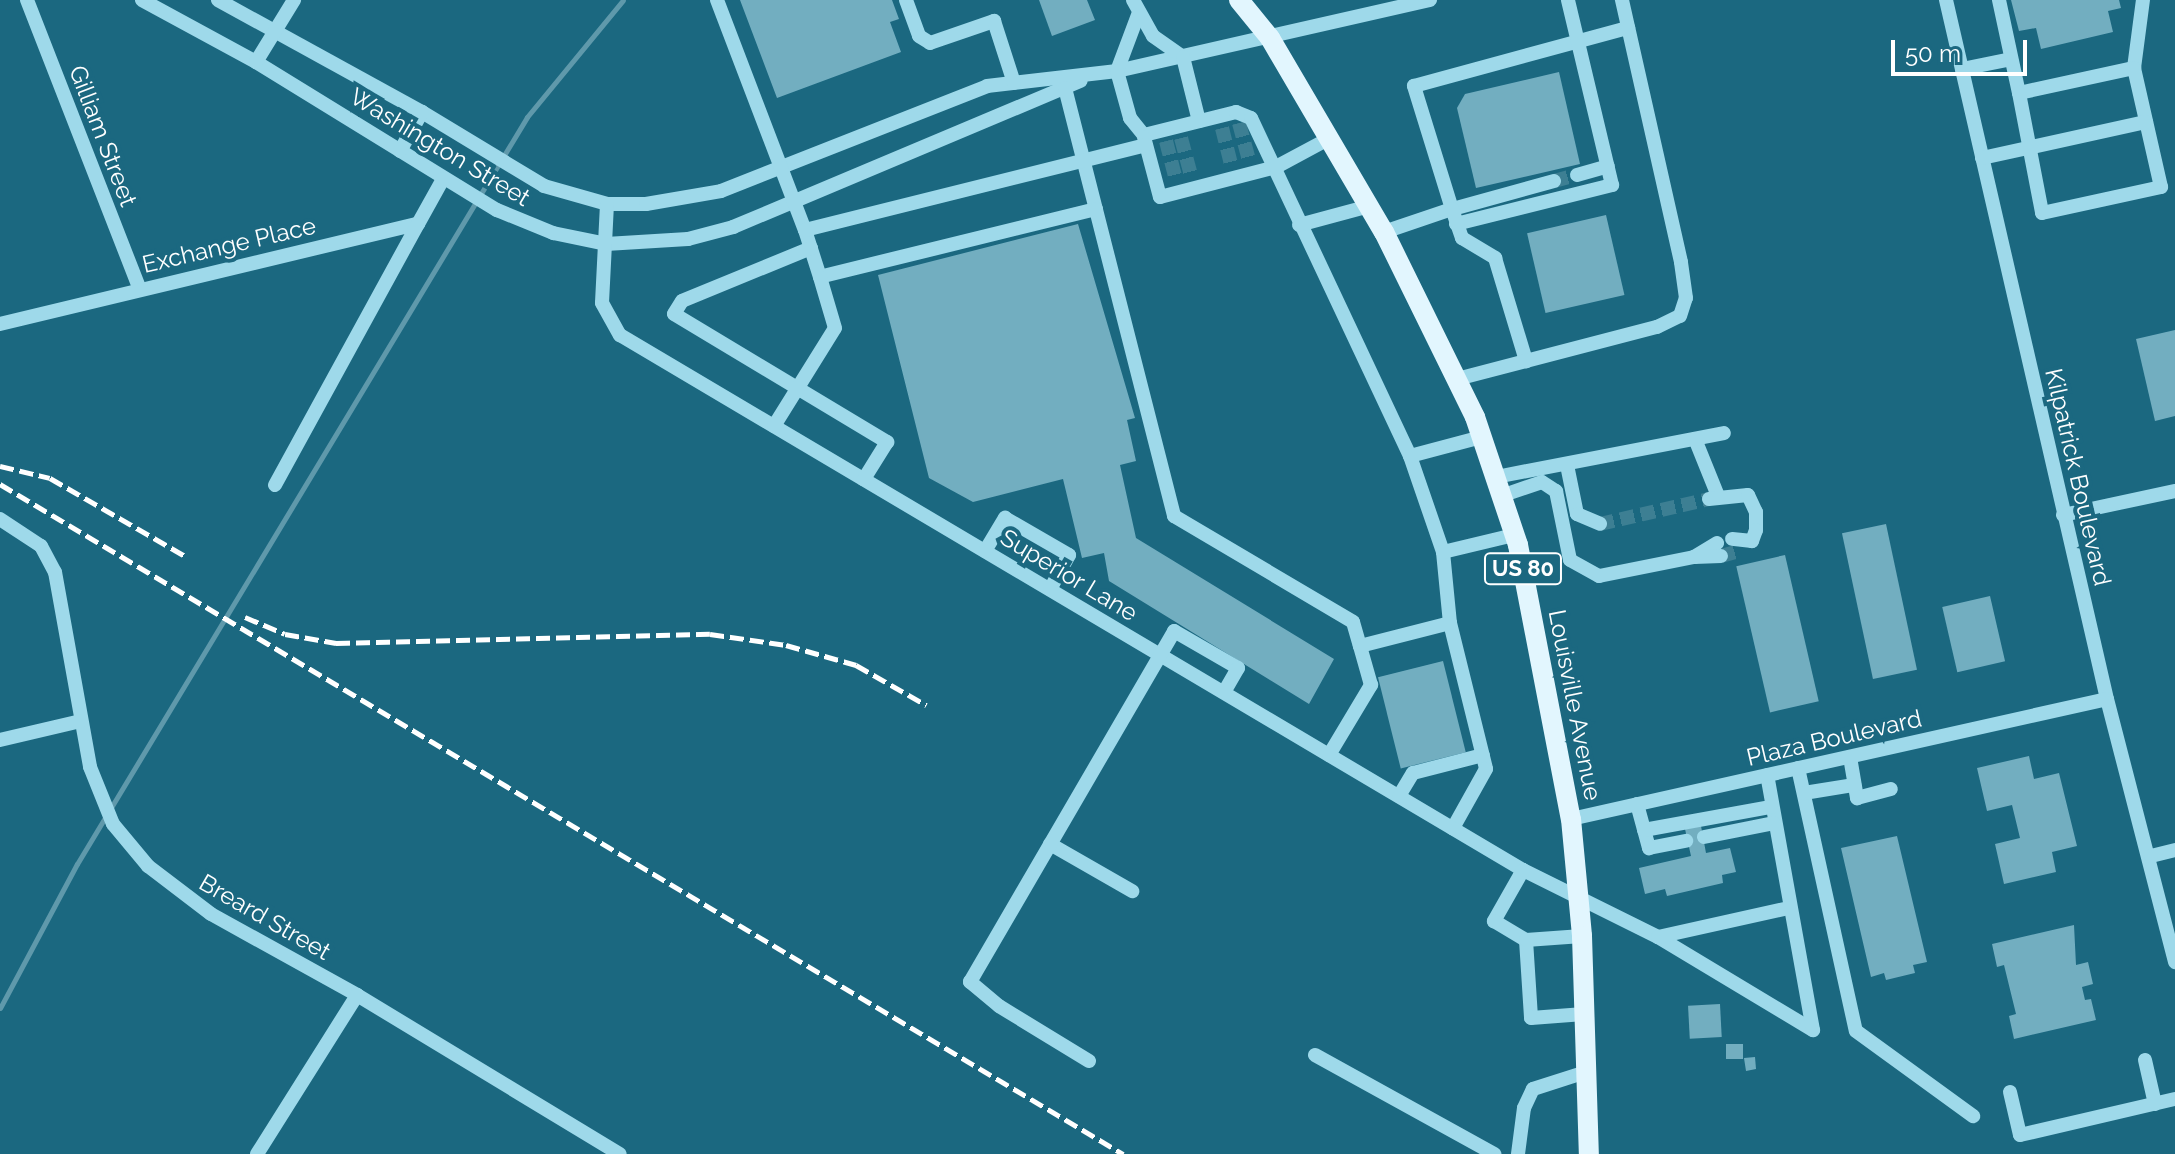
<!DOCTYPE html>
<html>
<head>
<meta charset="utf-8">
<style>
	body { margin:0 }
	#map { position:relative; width:2175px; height:1154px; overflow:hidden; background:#1b6880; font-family:Raleway,sans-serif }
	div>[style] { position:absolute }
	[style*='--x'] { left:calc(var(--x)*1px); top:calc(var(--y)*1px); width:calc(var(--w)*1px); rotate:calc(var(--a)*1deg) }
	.stream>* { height:5px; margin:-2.5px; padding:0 2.5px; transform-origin:2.5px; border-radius:2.5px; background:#5f99ab }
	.building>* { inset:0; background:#72aec0; transform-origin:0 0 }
	.minor-tunnel>* { height:14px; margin-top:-7px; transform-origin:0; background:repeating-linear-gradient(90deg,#3d7f93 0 14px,transparent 0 21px) }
	.minor>* { height:14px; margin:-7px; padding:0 7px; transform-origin:7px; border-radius:7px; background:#9ed9ea }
	.major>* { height:20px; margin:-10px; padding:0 10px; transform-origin:10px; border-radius:10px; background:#e2f6fe }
	.rail>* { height:5px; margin-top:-2.5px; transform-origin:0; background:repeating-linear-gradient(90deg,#fff 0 14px,transparent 0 20px) }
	span { translate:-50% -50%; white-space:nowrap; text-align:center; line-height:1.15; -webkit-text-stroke:8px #1b6880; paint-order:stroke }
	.shield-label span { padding:2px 6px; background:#1b6880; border:2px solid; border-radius:6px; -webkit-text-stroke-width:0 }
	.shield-label { font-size:22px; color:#fff; font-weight:700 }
	.street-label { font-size:24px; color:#fff }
	.scale { position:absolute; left:1891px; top:40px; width:136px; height:36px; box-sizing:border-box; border:4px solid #fff; border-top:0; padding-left:10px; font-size:24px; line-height:28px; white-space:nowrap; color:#fff; -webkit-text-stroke:6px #1b6880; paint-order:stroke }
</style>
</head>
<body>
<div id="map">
	<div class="stream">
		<div style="--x:0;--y:1008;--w:163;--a:-61.9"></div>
		<div style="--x:77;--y:864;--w:872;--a:-58.93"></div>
		<div style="--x:527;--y:117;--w:151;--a:-50.6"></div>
	</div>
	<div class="building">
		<div style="clip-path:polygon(740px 0,892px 0,899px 19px,890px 22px,901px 52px,777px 98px)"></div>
		<div style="clip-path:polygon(1039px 0,1087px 0,1095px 20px,1052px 36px)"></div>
		<div style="clip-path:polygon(2011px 0,2119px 0,2121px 8px,2108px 11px,2113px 32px,2041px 49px,2036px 28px,2019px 31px)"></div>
		<div style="clip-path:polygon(1559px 72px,1580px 164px,1476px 188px,1457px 108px,1465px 94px)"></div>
		<div style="left:1606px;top:215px;width:82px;height:81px;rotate:77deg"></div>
		<div style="clip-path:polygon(1078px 224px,1135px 418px,1127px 420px,1136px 461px,1120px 465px,1136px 538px,1334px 659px,1309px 704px,1109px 581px,1104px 553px,1082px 558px,1063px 479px,973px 502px,929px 478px,878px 275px)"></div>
		<div style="clip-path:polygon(2175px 330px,2175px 416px,2155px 421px,2136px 339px)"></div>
		<div style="left:1886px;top:524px;width:149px;height:45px;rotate:78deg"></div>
		<div style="left:1785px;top:555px;width:150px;height:50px;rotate:77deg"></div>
		<div style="left:1990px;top:596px;width:67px;height:49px;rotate:77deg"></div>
		<div style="left:1443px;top:661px;width:94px;height:67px;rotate:76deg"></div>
		<div style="clip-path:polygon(2029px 756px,2034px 779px,2059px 773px,2077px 846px,2052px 852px,2056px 872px,2004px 884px,1995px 844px,2020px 838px,2012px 805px,1987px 811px,1977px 768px)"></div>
		<div style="clip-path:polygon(1701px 826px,1706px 853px,1730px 848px,1736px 872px,1722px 875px,1723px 883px,1667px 896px,1665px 889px,1645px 894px,1639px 868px,1691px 856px,1685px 829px)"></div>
		<div style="clip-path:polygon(1897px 836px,1927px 962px,1913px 965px,1915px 973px,1886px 980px,1884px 973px,1871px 977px,1841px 848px)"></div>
		<div style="clip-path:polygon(2074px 925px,2076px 965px,2088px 962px,2093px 984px,2082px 987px,2085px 1000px,2091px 999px,2096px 1020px,2014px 1039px,2009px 1016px,2016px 1014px,2004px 965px,1997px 967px,1992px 944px)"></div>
		<div style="left:1720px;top:1004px;width:33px;height:32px;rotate:87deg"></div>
		<div style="left:1726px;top:1044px;width:17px;height:15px"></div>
		<div style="clip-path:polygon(1755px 1057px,1756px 1069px,1746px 1071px,1744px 1058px)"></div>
	</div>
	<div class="minor-tunnel">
		<div style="--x:1239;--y:123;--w:39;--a:75"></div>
		<div style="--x:1222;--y:128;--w:38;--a:76"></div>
		<div style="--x:1181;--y:138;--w:39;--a:75"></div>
		<div style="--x:1166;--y:141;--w:40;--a:75.6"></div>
		<div style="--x:1554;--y:181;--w:24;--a:-15"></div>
		<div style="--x:1600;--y:524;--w:112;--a:-12.9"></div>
		<div style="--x:1721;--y:556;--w:16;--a:-15"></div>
	</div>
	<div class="minor">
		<div style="--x:27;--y:0;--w:309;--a:68.7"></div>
		<div style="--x:142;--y:0;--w:130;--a:28.5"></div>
		<div style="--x:256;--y:62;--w:283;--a:31.6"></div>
		<div style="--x:497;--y:210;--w:61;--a:22.3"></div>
		<div style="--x:553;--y:233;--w:54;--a:11.7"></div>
		<div style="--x:606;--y:244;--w:82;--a:-3.5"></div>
		<div style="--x:688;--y:239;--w:47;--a:-14.9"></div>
		<div style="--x:733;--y:227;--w:377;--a:-22.8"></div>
		<div style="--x:218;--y:0;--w:233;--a:28.8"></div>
		<div style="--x:422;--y:112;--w:143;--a:31.2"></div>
		<div style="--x:544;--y:186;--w:66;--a:15.9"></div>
		<div style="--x:607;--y:204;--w:39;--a:0"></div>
		<div style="--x:646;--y:204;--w:76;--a:-9.8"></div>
		<div style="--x:721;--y:191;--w:286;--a:-21.5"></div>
		<div style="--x:987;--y:86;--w:131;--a:-6.6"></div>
		<div style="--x:1117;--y:71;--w:321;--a:-12.8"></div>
		<div style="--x:717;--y:0;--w:246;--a:69.1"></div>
		<div style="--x:906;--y:0;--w:38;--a:70"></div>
		<div style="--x:919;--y:36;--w:13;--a:32"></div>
		<div style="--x:930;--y:43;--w:68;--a:-19"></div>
		<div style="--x:994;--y:21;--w:65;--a:72.1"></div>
		<div style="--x:1133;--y:0;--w:41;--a:60.9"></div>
		<div style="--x:1153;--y:36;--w:37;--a:35"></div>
		<div style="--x:1183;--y:57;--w:66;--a:76"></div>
		<div style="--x:1946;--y:0;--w:717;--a:77.03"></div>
		<div style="--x:2107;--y:699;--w:272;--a:75.5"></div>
		<div style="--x:1999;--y:0;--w:95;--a:77.9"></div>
		<div style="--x:2019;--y:93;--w:118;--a:-12.3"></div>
		<div style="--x:2134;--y:68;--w:69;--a:-82.5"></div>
		<div style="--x:1138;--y:15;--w:60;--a:110.6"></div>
		<div style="--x:1117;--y:71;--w:49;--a:74.5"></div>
		<div style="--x:1130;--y:118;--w:22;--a:51"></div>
		<div style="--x:1144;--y:135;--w:95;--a:-14"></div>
		<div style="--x:1236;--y:112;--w:16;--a:22"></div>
		<div style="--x:1251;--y:118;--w:374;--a:64.8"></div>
		<div style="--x:1410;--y:456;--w:102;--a:71"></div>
		<div style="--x:1443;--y:552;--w:71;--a:84.4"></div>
		<div style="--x:1450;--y:623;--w:150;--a:76.1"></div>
		<div style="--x:1486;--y:769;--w:68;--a:119.2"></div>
		<div style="--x:256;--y:62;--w:73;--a:-58.5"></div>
		<div style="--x:1962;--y:69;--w:50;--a:-11.5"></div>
		<div style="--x:1065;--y:88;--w:442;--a:75.7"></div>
		<div style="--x:1174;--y:516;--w:208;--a:30.6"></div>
		<div style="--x:1353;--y:622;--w:25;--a:74"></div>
		<div style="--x:2019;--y:93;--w:122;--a:79.1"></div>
		<div style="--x:2042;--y:213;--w:122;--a:-12.3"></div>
		<div style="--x:2161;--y:187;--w:122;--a:-102.8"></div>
		<div style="--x:1144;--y:137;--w:62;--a:75.1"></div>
		<div style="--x:1160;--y:197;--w:120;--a:-14.5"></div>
		<div style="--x:1276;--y:167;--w:61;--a:-28.2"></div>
		<div style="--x:400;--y:151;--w:45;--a:-60.6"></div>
		<div style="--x:1982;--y:158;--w:168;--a:-12.4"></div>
		<div style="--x:1577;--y:175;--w:32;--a:-16"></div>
		<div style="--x:1554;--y:181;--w:106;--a:164.6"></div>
		<div style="--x:1452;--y:209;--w:129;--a:-107.2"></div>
		<div style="--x:1414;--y:86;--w:222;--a:-15.2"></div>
		<div style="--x:607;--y:204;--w:99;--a:92.9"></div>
		<div style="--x:602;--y:303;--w:37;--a:61"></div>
		<div style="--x:620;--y:335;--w:1050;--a:30.65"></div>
		<div style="--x:1523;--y:870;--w:151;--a:26.4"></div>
		<div style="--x:1658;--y:937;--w:181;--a:31"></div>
		<div style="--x:1813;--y:1030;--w:259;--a:-100.2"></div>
		<div style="--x:1096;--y:209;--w:284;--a:166.2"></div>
		<div style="--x:820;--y:277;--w:49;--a:-107.7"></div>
		<div style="--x:805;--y:230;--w:351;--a:-14"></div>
		<div style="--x:1456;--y:224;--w:161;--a:-14"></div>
		<div style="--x:1612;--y:185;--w:190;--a:-103.4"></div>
		<div style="--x:1299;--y:225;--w:73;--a:-15"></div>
		<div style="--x:1384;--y:232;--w:72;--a:-18.7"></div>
		<div style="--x:1452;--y:209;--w:31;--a:71"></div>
		<div style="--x:1462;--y:238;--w:39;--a:31"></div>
		<div style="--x:1495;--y:258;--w:108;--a:73.2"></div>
		<div style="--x:811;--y:248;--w:139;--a:157.7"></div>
		<div style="--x:682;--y:301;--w:15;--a:122"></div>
		<div style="--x:674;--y:314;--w:249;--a:31"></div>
		<div style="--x:887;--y:442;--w:44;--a:121.9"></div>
		<div style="--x:0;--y:324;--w:430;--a:-13.5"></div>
		<div style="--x:418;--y:224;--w:51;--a:-60.9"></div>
		<div style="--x:1457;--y:379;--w:207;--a:-14.6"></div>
		<div style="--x:1657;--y:327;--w:25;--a:-26"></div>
		<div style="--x:1680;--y:316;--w:19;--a:-72"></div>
		<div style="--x:1686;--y:298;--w:36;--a:-98"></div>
		<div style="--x:1681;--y:262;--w:269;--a:-102.7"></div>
		<div style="--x:774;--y:426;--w:115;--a:-58.1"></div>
		<div style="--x:835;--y:328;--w:53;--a:-106.4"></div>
		<div style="--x:1695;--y:439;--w:61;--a:68"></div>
		<div style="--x:1410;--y:456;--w:74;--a:-14.8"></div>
		<div style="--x:1567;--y:465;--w:50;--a:78.5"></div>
		<div style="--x:1577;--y:514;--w:25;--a:23"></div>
		<div style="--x:1496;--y:477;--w:232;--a:-10.9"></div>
		<div style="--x:275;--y:485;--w:298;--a:-61.3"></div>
		<div style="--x:1501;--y:496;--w:43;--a:-18.9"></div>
		<div style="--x:1542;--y:482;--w:17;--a:33"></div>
		<div style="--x:1556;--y:491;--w:70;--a:78.5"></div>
		<div style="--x:1570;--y:560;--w:33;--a:29"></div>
		<div style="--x:1599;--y:576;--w:97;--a:-11.3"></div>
		<div style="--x:1694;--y:557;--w:27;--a:-31"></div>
		<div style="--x:1709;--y:499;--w:39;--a:-6"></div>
		<div style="--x:1748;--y:495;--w:19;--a:65"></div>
		<div style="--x:1756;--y:512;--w:18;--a:90"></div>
		<div style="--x:1756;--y:530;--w:12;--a:110"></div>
		<div style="--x:1752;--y:541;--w:20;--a:-174"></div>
		<div style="--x:2063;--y:515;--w:115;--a:-12.1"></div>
		<div style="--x:0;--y:519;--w:49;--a:33.4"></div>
		<div style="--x:41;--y:546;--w:30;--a:62"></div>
		<div style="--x:55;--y:572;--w:198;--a:79.8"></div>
		<div style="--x:90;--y:767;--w:61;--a:68"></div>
		<div style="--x:113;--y:824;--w:55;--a:50.2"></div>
		<div style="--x:148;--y:866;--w:79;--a:37.3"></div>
		<div style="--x:211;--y:914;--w:167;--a:29"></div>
		<div style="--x:357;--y:995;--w:307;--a:31.2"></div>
		<div style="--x:985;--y:551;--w:39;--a:-59"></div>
		<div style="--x:1005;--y:518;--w:74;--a:30"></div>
		<div style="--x:1069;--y:555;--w:39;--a:119"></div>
		<div style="--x:1443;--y:552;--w:73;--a:-13.5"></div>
		<div style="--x:1694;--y:557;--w:27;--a:-2"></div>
		<div style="--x:0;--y:740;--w:83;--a:-13.2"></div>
		<div style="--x:1329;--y:755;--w:82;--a:-59"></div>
		<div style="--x:1371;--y:685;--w:41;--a:-105.8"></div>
		<div style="--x:1360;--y:646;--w:93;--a:-14.3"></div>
		<div style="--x:1850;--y:757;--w:42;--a:80.3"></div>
		<div style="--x:1857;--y:798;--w:35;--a:-15"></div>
		<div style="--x:1798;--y:768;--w:269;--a:77.6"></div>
		<div style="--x:1856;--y:1031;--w:145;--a:36"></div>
		<div style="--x:1804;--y:793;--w:51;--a:-9.1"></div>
		<div style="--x:1399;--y:796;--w:27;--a:-59"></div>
		<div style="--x:1413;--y:773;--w:72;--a:-14.4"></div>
		<div style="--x:1637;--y:804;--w:46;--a:74.7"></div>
		<div style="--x:1649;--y:848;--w:38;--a:-11"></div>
		<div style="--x:1571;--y:819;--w:549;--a:-12.62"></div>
		<div style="--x:1644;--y:830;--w:129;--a:-10.3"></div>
		<div style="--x:1704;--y:837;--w:71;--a:-11.3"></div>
		<div style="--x:1050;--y:844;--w:95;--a:29.8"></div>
		<div style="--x:2151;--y:856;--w:25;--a:-14"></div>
		<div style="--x:1523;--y:870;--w:59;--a:119.6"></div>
		<div style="--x:1494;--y:921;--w:37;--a:31"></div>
		<div style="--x:1526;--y:940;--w:78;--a:86.3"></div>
		<div style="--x:1531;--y:1018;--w:53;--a:-4.3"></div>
		<div style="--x:1658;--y:937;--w:134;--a:-12.5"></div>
		<div style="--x:1526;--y:940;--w:56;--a:-4.1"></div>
		<div style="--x:1315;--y:1055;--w:205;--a:28.9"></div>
		<div style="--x:2145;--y:1060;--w:45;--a:77.2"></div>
		<div style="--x:1089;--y:1061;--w:105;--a:-148.6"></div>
		<div style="--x:999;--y:1006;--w:38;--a:-140"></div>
		<div style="--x:970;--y:982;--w:406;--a:-59.8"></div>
		<div style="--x:1174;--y:631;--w:74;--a:30"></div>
		<div style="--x:1238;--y:668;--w:28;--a:120"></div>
		<div style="--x:2010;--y:1092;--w:44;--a:76.9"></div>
		<div style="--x:2020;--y:1135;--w:159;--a:-13.1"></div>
		<div style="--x:257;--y:1154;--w:188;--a:-57.8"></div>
		<div style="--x:1518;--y:1154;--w:46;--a:-82.6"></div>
		<div style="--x:1524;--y:1108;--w:21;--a:-65"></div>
		<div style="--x:1533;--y:1089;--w:56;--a:-17.8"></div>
	</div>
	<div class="major">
		<div style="--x:1239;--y:0;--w:49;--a:50.8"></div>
		<div style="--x:1270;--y:38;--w:225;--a:59.6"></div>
		<div style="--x:1384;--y:232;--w:206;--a:63.8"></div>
		<div style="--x:1475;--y:417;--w:135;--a:71.4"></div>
		<div style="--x:1518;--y:545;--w:279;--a:79.1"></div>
		<div style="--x:1571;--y:819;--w:118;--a:84.6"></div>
		<div style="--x:1582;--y:936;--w:218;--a:88.2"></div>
	</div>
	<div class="rail">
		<div style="--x:0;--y:466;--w:51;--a:13.5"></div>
		<div style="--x:50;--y:478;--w:158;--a:30"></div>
		<div style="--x:0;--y:484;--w:1308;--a:30.82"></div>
		<div style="--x:245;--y:617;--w:43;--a:23"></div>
		<div style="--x:285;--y:634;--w:52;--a:10"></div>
		<div style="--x:336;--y:643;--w:374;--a:-1.4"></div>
		<div style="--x:710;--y:634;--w:77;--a:8.2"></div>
		<div style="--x:786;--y:645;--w:73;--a:15.9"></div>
		<div style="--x:856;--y:665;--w:81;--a:29.7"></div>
	</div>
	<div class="shield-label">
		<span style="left:1523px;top:569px">US 80</span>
	</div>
	<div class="street-label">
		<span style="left:103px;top:136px;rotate:69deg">Gilliam Street</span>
		<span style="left:440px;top:147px;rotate:31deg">Washington Street</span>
		<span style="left:229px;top:245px;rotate:-13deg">Exchange Place</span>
		<span style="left:2078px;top:477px;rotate:77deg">Kilpatrick Boulevard</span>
		<span style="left:1069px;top:575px;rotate:31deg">Superior Lane</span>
		<span style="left:1575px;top:705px;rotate:79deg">Louisville Avenue</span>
		<span style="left:1834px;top:738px;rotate:-13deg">Plaza Boulevard</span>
		<span style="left:265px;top:917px;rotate:30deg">Breard Street</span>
	</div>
	<div class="scale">50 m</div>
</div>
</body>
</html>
